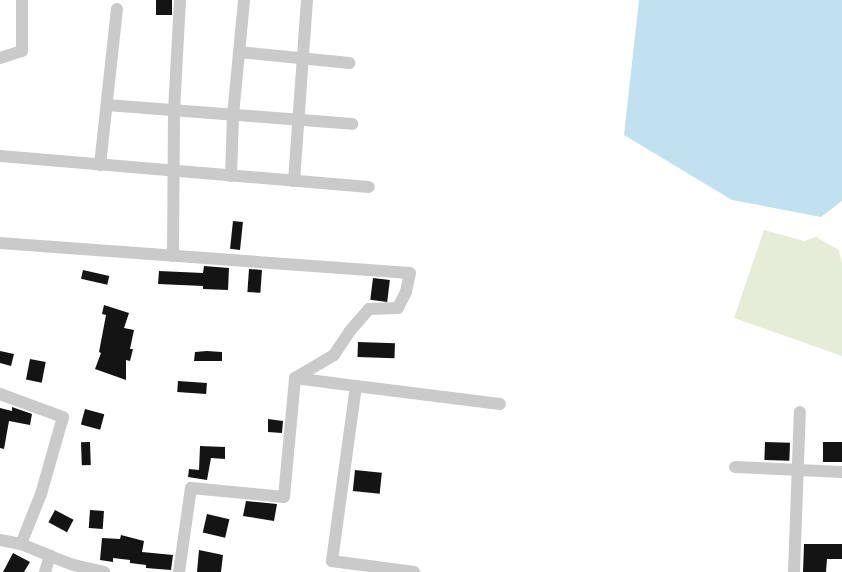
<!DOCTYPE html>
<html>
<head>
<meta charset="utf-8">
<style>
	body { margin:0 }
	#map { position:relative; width:842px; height:572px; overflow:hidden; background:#fff; font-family:Raleway,sans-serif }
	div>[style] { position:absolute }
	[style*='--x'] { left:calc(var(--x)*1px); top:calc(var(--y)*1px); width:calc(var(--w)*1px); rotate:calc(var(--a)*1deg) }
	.green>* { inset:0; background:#e5ecd8 }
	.water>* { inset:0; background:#c2e1ee }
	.building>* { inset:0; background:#141414; transform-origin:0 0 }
	.minor>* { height:12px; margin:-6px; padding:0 6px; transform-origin:6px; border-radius:6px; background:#cacaca }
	span { translate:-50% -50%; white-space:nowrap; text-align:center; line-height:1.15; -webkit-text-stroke:5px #fff; paint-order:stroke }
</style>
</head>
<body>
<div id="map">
	<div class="green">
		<div style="clip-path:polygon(764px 230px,804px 241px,816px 237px,839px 250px,842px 265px,842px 356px,734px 318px)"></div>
	</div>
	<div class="water">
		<div style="clip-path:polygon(639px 0,842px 0,842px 201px,821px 217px,732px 200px,624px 135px)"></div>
	</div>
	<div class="building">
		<div style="left:156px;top:0;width:16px;height:15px"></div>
		<div style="left:233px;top:221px;width:10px;height:28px;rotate:6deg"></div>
		<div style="clip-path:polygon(204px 266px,229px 268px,228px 290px,203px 289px,203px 286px,158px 284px,159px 271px,203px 273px)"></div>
		<div style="left:249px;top:269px;width:13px;height:23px;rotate:4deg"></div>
		<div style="left:83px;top:270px;width:27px;height:9px;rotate:13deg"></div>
		<div style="left:373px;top:278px;width:17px;height:22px;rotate:7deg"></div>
		<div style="clip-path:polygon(104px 305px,129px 313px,124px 328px,134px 330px,130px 349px,133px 349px,130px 361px,126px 360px,126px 380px,95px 369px,101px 353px,99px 352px,106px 315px,102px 314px)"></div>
		<div style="left:358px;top:342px;width:37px;height:15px;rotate:2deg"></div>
		<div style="clip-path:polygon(0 351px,14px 354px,11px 366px,0 363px)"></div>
		<div style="clip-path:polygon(207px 351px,222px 352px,222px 361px,194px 361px,195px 352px)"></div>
		<div style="left:30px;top:359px;width:16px;height:21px;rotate:11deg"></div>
		<div style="left:178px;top:381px;width:29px;height:11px;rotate:4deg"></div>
		<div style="clip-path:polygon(12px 407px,32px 414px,30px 425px,9px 421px,4px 449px,0 448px,0 408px,12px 411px)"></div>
		<div style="left:85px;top:409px;width:20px;height:16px;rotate:15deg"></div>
		<div style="clip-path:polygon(268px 419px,283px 421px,282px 433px,268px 432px)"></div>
		<div style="left:90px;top:442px;width:23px;height:9px;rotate:88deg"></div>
		<div style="left:765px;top:442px;width:25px;height:18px;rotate:2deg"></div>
		<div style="left:823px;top:442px;width:19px;height:20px"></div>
		<div style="clip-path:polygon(200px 446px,225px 447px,225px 459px,211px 458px,207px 480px,188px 477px,189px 469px,199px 470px)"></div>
		<div style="left:355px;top:470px;width:27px;height:21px;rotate:6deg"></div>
		<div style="clip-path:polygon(246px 501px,277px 504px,274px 521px,243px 516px)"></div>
		<div style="left:55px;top:510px;width:21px;height:14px;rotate:28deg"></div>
		<div style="left:90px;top:510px;width:14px;height:18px;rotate:4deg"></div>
		<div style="left:207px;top:514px;width:23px;height:19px;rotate:13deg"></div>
		<div style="clip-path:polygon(121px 535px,144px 541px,142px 552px,173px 555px,171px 570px,146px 568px,146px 565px,130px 563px,130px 560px,113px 558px,113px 562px,100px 560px,102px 538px,120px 539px)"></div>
		<div style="clip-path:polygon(804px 544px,842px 544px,842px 559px,827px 559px,826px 572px,803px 572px)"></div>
		<div style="clip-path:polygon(199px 550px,223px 555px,221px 572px,197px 572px)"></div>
		<div style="clip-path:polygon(13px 553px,30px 562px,24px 572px,3px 572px)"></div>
	</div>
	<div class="minor">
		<div style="--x:239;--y:52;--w:111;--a:5.7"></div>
		<div style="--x:0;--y:58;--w:23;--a:-18"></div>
		<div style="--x:22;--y:51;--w:51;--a:-90"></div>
		<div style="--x:107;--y:105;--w:246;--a:4.4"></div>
		<div style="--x:0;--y:156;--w:370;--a:4.8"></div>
		<div style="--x:100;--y:165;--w:157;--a:-83.8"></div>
		<div style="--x:231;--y:176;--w:61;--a:-88.1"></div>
		<div style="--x:233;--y:115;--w:116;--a:-84.5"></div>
		<div style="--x:294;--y:181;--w:181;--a:-85.9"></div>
		<div style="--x:0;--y:243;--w:411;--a:4.2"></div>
		<div style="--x:410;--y:273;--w:19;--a:102"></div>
		<div style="--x:406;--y:292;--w:18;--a:117"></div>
		<div style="--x:398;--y:308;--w:29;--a:178"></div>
		<div style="--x:369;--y:309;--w:29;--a:131"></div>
		<div style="--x:350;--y:331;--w:29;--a:124"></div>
		<div style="--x:334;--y:355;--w:45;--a:149.5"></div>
		<div style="--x:173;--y:256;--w:145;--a:-89.6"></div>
		<div style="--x:174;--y:111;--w:111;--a:-86.9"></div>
		<div style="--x:0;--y:394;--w:67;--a:20.1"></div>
		<div style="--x:63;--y:417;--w:80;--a:105.9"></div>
		<div style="--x:41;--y:494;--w:54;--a:111.8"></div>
		<div style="--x:735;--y:467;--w:107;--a:2.7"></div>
		<div style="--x:0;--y:540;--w:21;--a:11"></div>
		<div style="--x:21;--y:544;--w:31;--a:22"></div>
		<div style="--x:45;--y:572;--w:17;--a:-73"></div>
		<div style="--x:50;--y:556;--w:26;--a:21"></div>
		<div style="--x:74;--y:565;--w:31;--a:13"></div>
		<div style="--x:179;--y:572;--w:85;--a:-81.9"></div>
		<div style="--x:191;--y:488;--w:93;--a:5.5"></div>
		<div style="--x:284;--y:497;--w:120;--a:-84.7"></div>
		<div style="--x:295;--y:378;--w:62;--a:7.5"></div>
		<div style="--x:414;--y:572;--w:83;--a:-172.4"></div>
		<div style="--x:332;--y:561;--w:177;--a:-82.2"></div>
		<div style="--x:356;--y:386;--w:145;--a:7.1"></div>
		<div style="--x:794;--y:572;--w:160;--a:-87.9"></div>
	</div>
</div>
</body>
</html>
